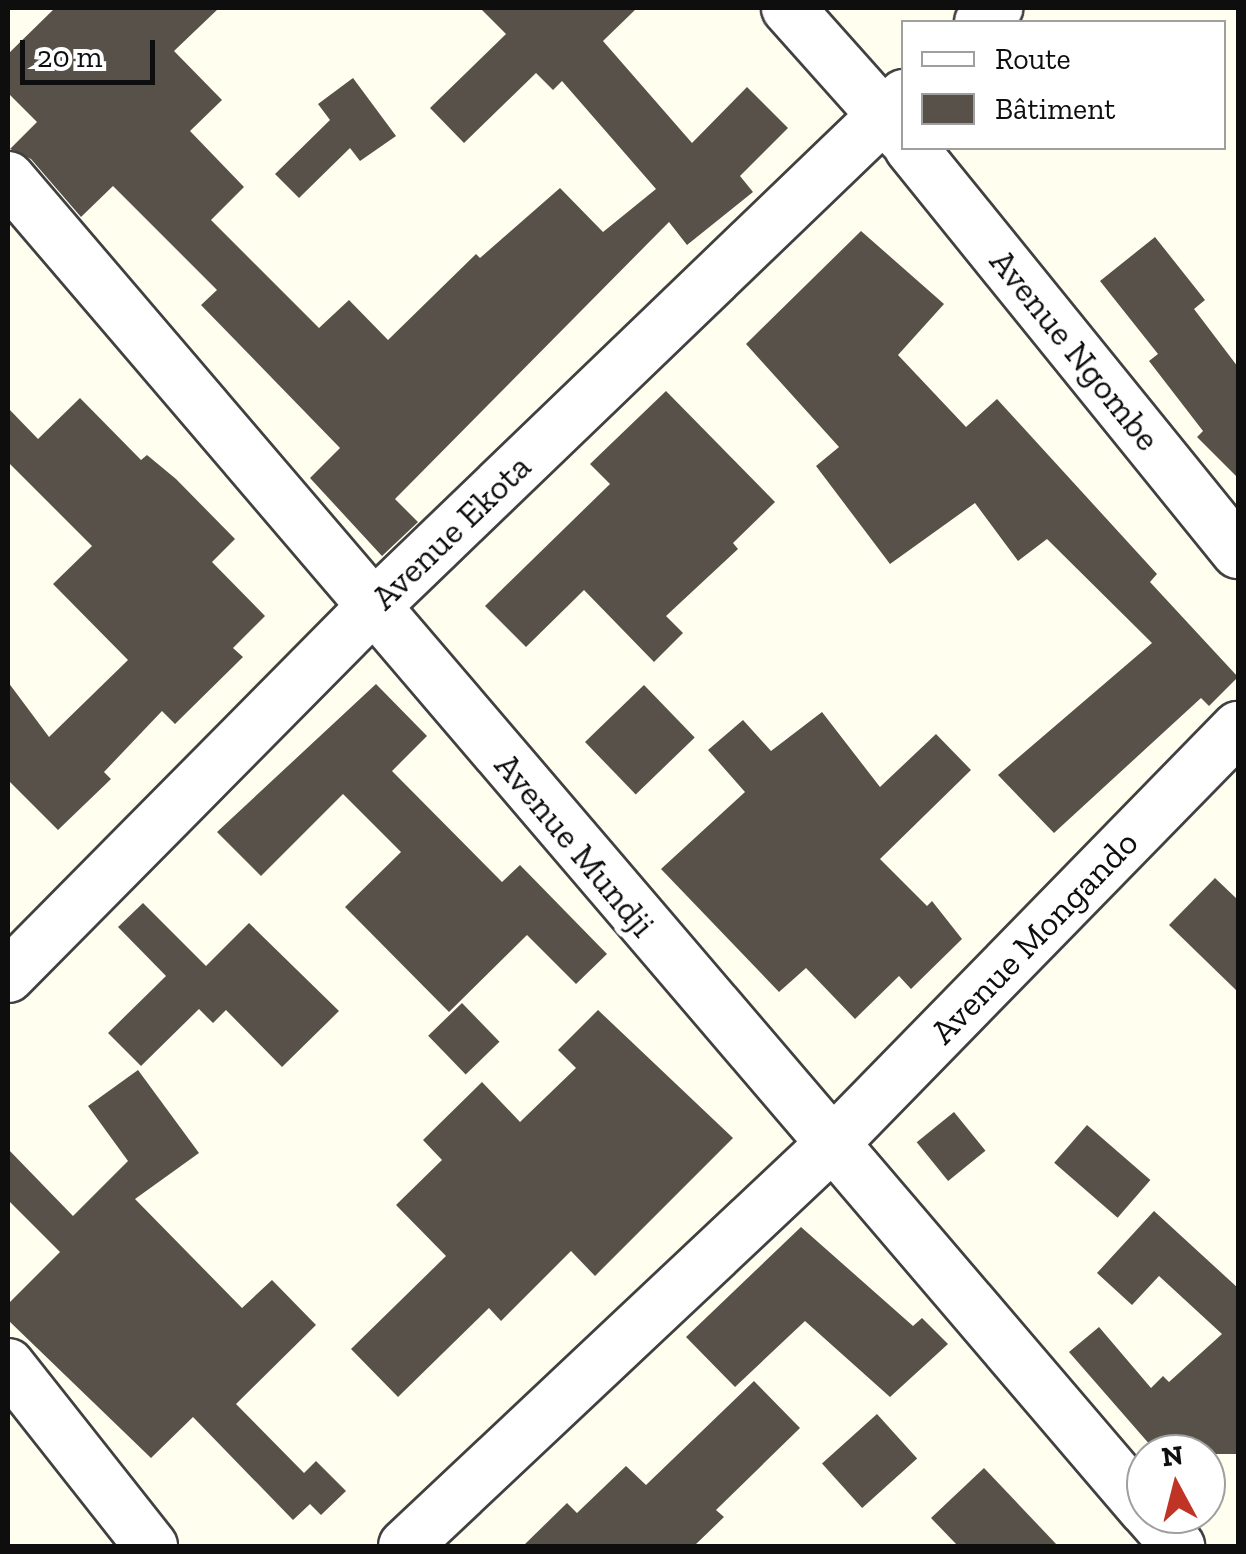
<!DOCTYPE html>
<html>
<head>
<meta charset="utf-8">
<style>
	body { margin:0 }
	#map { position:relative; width:1246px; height:1554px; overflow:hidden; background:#fffeef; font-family:"Zilla Slab",serif }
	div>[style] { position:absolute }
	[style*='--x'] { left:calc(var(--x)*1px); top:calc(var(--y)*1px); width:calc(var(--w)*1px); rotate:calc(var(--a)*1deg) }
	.building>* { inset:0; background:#57514a; transform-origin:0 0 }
	.roads { filter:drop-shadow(2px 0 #414141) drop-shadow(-2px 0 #414141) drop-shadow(0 2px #414141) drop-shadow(0 -2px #414141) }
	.minor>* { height:52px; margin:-26px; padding:0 26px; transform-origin:26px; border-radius:26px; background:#fff }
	span { translate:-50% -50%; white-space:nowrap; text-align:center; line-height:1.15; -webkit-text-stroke:10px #fff; paint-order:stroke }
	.street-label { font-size:35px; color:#0e0e0e }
	.frame { position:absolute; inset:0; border:10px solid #0e0e0e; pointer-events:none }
	.legend { position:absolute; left:901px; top:20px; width:325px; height:130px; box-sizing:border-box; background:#fff; border:2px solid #9f9f9f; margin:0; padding:12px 18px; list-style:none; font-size:30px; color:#0e0e0e }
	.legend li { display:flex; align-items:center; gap:20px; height:50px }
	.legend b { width:50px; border:2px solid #9f9f9f }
	.north { position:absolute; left:1126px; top:1434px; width:100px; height:100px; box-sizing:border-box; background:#fff; border:2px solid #9f9f9f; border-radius:50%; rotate:353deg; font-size:28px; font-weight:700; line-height:40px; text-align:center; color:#0e0e0e }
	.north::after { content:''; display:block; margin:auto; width:35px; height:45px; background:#bf3425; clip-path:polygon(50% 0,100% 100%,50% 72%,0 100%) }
	.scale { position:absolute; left:20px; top:40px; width:135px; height:45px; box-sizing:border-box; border:5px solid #0e0e0e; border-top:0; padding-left:12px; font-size:30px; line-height:35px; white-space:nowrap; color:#0e0e0e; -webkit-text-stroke:8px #fff; paint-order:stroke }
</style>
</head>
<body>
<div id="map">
	<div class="building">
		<div style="clip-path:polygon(55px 8px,219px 8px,174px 51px,222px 100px,190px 131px,244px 187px,211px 220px,319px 328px,349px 300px,388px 340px,476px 254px,480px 258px,560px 188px,603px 232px,656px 189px,562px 81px,553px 90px,536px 73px,464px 143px,430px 108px,506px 34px,480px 8px,637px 8px,603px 41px,692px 143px,747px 87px,788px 128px,740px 176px,753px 192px,687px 245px,669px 222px,395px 499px,418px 522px,382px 556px,310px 478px,340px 448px,201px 305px,217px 290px,113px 186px,81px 217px,31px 159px,10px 149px,37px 122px,8px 93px,8px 54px)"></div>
		<div style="clip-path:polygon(353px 78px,396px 136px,360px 161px,350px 148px,299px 198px,275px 174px,330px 120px,318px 104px)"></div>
		<div style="clip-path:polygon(861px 231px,944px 304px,898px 355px,966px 427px,997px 399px,1157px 574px,1150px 582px,1238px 677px,1209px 706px,1201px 698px,1054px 833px,998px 775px,1152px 643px,1047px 539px,1018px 561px,975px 503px,890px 564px,816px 466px,839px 447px,746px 344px)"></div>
		<div style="clip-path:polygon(1155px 237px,1205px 300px,1194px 309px,1238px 367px,1238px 478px,1197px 437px,1203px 431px,1149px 361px,1158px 354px,1100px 281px)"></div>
		<div style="clip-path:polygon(666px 391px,775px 502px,733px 543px,738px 549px,666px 616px,683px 633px,654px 662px,584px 590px,526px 647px,485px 606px,610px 484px,590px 464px)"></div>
		<div style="clip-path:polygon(80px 398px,141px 460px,147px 455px,176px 479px,235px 539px,212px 562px,265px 616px,233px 648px,243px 657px,175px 724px,162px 711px,104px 772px,111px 779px,58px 830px,8px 780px,8px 682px,49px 737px,128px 660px,53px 584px,92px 546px,8px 462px,8px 408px,38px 439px)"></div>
		<div style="clip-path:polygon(376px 684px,427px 736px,392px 771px,502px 882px,520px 865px,607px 954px,576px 984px,527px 935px,449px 1012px,345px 907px,401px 852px,343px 794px,261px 876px,217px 832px)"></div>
		<div style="left:644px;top:685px;width:73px;height:82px;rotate:46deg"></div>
		<div style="clip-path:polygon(822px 712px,880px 787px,936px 734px,971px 770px,880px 859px,927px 906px,932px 901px,962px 939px,911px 989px,899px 976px,855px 1019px,806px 968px,779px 992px,661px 869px,745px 792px,708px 750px,743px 720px,771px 751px)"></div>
		<div style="clip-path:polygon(1215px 878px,1238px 900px,1238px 992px,1169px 925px)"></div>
		<div style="clip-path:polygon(143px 903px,206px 966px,249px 923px,339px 1011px,282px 1067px,226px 1010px,213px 1023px,199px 1009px,141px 1066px,108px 1033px,166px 976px,118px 927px)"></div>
		<div style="left:462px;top:1003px;width:54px;height:47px;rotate:46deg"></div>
		<div style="clip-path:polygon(598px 1010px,733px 1138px,595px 1276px,571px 1251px,501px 1321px,489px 1308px,398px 1397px,351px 1349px,446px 1256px,396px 1205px,442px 1160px,423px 1140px,482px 1082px,520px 1122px,576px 1068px,558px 1050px)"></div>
		<div style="clip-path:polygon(138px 1070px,199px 1153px,135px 1199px,242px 1308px,272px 1280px,316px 1325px,236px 1404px,304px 1473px,316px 1461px,346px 1491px,321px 1515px,310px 1504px,293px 1520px,193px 1417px,151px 1458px,8px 1320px,8px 1304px,60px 1252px,8px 1200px,8px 1149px,73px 1216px,128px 1161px,88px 1106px)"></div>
		<div style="left:954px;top:1112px;width:50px;height:48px;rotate:51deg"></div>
		<div style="left:1087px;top:1125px;width:84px;height:50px;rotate:41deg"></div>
		<div style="clip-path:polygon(1154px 1211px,1238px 1288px,1238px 1454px,1158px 1454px,1069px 1352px,1099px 1327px,1151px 1388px,1163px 1376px,1169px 1382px,1222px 1334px,1159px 1276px,1132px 1305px,1097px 1273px)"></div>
		<div style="clip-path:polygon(801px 1227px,913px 1326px,922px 1318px,948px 1344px,890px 1397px,805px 1321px,735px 1387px,686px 1337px)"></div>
		<div style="clip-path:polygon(754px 1381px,800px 1428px,716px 1510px,724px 1517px,694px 1546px,523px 1546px,567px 1503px,577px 1513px,626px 1466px,646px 1485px)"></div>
		<div style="left:877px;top:1414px;width:60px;height:74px;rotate:48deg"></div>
		<div style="clip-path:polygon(984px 1468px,1058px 1546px,958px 1546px,931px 1518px)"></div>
	</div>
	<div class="roads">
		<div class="minor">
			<div style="--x:788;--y:8;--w:174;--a:48.3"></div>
			<div style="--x:981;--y:22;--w:21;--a:-43"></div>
			<div style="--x:911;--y:148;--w:520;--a:51.01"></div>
			<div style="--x:8;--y:178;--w:1752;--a:49.49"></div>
			<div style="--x:8;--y:976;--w:520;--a:-45.31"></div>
			<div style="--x:374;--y:606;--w:736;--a:-43.9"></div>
			<div style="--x:8;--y:1365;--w:231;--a:51.7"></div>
			<div style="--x:1150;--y:1514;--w:43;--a:48.8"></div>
			<div style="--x:405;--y:1546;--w:582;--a:-43.26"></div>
			<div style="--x:829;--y:1147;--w:586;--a:-45.69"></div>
		</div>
	</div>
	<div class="street-label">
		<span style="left:1075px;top:350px;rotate:51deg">Avenue Ngombe</span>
		<span style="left:451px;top:532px;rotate:-44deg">Avenue Ekota</span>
		<span style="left:575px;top:845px;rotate:50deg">Avenue Mundji</span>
		<span style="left:1034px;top:937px;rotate:-46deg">Avenue Mongando</span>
	</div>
	<div class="frame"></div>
	<ul class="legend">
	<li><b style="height:12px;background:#fff"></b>Route</li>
	<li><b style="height:28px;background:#57514a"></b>Bâtiment</li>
	</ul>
	<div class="north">N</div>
	<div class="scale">20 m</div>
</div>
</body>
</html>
